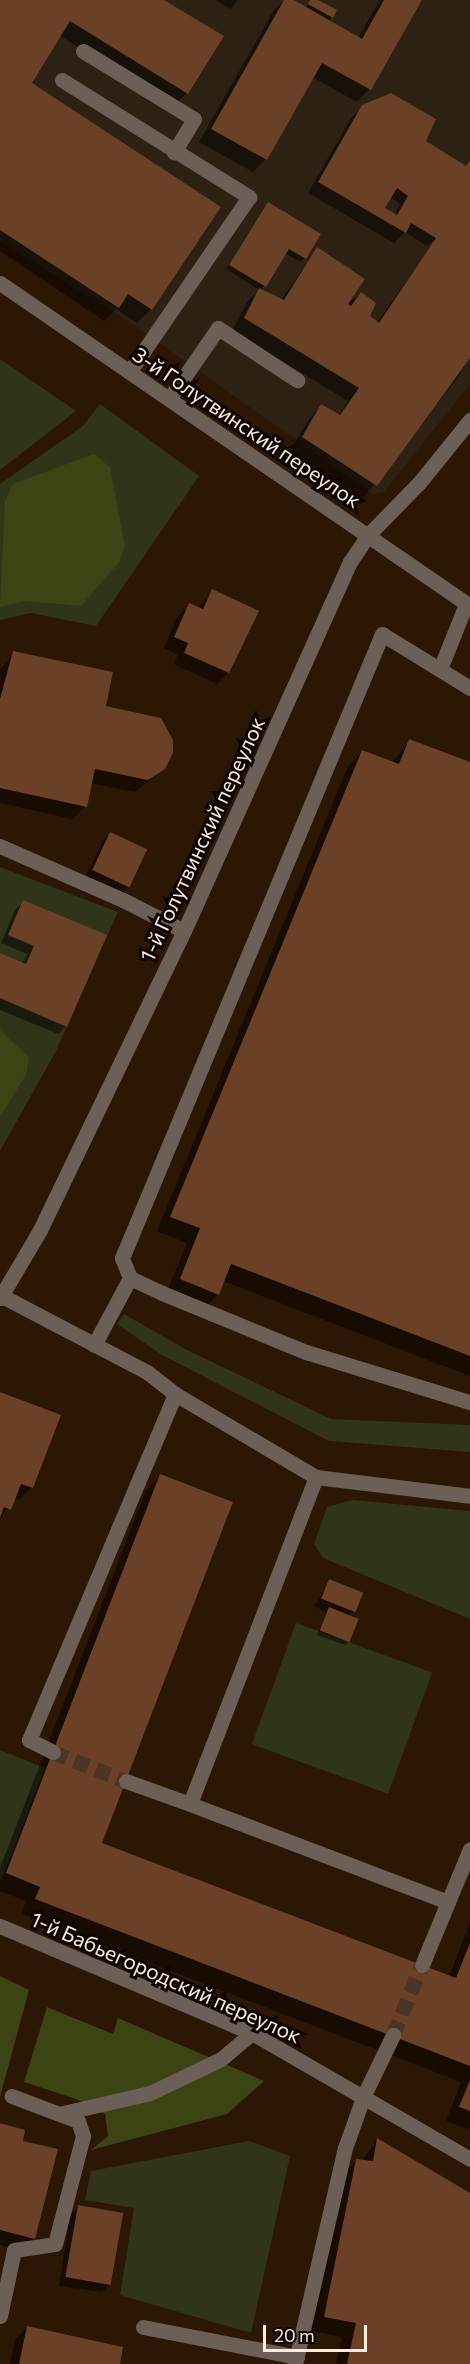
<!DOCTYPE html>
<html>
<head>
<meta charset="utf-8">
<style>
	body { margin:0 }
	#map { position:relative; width:470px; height:2364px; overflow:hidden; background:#2c1604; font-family:Commissioner,sans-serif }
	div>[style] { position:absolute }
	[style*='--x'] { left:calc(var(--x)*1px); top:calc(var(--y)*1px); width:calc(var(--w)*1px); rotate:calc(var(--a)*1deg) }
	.commercial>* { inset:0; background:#2d2113 }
	.green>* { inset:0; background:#303519; transform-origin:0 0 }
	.forest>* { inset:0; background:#3c4414 }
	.shadow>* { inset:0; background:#0007 }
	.building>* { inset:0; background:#6a4126; transform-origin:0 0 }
	.minor-tunnel>* { height:15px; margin-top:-7.5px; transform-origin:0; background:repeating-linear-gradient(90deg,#4b3625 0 15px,transparent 0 23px) }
	.minor>* { height:15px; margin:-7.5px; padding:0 7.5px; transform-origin:7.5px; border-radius:7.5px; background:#6b5f57 }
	span { translate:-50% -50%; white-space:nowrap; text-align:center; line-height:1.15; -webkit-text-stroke:6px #0d0501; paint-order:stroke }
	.street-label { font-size:21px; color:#fcece0 }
	.scale { position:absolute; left:263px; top:2325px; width:104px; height:27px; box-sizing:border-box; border:3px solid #fcece0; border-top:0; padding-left:8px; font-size:18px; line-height:21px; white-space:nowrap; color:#fcece0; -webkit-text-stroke:4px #0d0501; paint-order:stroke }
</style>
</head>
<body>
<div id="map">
	<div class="commercial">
		<div style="clip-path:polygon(0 0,470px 0,470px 384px,384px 492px,373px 494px,125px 319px,0 241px)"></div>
	</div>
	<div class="green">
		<div style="clip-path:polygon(0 359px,76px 411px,0 470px)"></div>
		<div style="clip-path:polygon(100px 404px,199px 476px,96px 626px,31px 613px,0 620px,0 484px,83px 426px)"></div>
		<div style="clip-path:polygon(0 867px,118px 912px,56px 1051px,0 1151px)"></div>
		<div style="clip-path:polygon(124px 1314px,185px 1349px,331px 1419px,470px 1425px,470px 1452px,329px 1441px,162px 1355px,117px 1324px)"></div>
		<div style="clip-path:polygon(352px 1500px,470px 1511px,470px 1619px,323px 1558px,314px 1544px,327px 1507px)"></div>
		<div style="left:296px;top:1623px;width:145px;height:129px;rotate:20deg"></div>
		<div style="clip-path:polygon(0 1750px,45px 1768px,0 1883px)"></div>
		<div style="clip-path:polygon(249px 2141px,290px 2156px,251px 2333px,120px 2295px,134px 2208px,85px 2200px,91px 2171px)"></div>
	</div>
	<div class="forest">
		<div style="clip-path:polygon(94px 454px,110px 467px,125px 547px,119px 562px,81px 606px,24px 601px,0 607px,5px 501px,13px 484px)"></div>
		<div style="clip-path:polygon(0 1030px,29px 1057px,26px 1075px,0 1117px)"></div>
		<div style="clip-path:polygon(0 1976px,29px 1990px,0 2097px)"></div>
		<div style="clip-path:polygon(47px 2007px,113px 2034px,118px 2018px,264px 2081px,227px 2114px,91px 2150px,108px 2136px,105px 2114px,76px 2099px,24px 2082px)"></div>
	</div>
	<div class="shadow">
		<div style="clip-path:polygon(0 0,161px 0,187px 93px,174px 106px,60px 36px,30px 83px,151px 309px,137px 323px,116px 309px,104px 321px,0 251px)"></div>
		<div style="clip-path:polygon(215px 0,238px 0,231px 9px)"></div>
		<div style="clip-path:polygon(284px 0,305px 8px,315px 0,332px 17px,328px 21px,358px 38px,380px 0,420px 0,369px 89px,357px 102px,312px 77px,266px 159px,253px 172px,199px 142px,274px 10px)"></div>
		<div style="clip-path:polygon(evenodd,363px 106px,415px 152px,464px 167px,470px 159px,470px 355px,459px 376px,363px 498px,290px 450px,309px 419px,321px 406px,338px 416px,348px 401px,232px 331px,247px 302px,259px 290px,226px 269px,268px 204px,305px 258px,300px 262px,285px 253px,261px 290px,281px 300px,317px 249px,346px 304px,361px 294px,368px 316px,377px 323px,436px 239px,427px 246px,405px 232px,394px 243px,308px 193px,351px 118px,363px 106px,390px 197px,400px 204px,394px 215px,383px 208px,390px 197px)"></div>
		<div style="clip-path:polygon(213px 591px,257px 611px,228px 673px,217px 684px,174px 664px,178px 655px,164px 648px,178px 616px,190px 605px,198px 609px)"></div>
		<div style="clip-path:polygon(14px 653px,104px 707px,164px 768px,135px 792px,90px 783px,85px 806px,73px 819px,0 803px,0 670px)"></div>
		<div style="clip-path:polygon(410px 740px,470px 764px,470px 1376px,223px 1281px,218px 1294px,204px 1309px,166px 1294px,187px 1243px,157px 1231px,348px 766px,363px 752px,392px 763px)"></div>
		<div style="clip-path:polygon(110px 834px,128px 886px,120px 895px,85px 878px,102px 842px)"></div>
		<div style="clip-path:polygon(24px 901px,66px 1026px,58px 1034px,0 1010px,0 956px,22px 964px,27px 954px,1px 943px,15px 910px)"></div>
		<div style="clip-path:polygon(0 1393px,32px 1487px,19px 1500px,14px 1498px,0 1519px)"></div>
		<div style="clip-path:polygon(160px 1476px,100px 1844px,449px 1977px,470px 1922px,470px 2130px,446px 2121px,461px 2082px,22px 1914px,26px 1901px,0 1891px,0 1868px,146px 1490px)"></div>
		<div style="clip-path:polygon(330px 1581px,353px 1611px,348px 1616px,349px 1641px,345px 1645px,317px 1635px,326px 1612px,314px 1606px)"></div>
		<div style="clip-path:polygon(0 2125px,21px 2142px,34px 2238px,21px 2251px,0 2245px)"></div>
		<div style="clip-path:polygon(377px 2140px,470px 2194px,470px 2364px,336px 2364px,342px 2337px,311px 2331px,342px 2175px,357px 2160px,362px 2161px)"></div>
		<div style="clip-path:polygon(78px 2207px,110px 2284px,102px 2292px,59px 2286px,70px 2215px)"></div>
		<div style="clip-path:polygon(27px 2328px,118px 2364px,10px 2364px,15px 2340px)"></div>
	</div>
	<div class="building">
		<div style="clip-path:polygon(0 0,164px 0,224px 36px,188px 94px,70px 21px,32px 83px,221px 207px,152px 310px,128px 294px,119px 308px,0 230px)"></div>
		<div style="clip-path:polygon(284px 0,294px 0,362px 39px,384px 0,422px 0,371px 90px,322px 63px,267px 160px,211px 129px)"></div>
		<div style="clip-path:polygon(310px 0,318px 0,337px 10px,333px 18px,308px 4px)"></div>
		<div style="clip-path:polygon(evenodd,391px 93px,436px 119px,426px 141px,466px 166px,470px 160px,470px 358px,377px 486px,302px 437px,321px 404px,340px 415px,359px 388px,244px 318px,259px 288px,284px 300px,317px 247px,365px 279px,348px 304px,351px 306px,361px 292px,376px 303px,370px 316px,379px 323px,436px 238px,411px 223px,406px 233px,318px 182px,362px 105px,391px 93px,397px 188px,408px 196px,397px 215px,385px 208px,397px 188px)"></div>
		<div style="clip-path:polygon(268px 202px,321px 234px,306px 259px,289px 249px,266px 287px,229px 265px)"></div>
		<div style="clip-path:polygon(212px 589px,259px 611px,229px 673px,184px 653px,188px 643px,174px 637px,189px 603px,203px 609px)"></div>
		<div style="clip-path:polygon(13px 651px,113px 672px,106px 706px,161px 718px,173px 740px,173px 753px,165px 769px,148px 780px,95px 769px,87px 807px,0 788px,0 699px)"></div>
		<div style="clip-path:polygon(409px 739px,470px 762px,470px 1356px,231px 1264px,219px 1295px,180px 1279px,200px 1228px,170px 1217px,362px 750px,399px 764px)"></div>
		<div style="left:110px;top:832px;width:41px;height:42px;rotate:25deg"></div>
		<div style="clip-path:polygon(23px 900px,107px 935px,67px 1027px,0 998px,0 953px,26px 964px,34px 946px,8px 935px)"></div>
		<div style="clip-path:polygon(0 1392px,61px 1415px,33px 1488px,21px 1484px,11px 1510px,4px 1507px,0 1518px)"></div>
		<div style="clip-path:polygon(160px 1474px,233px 1502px,102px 1843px,456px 1978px,470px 1943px,470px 2066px,35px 1899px,40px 1887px,6px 1873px)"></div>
		<div style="left:329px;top:1579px;width:37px;height:21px;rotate:22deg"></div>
		<div style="left:329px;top:1607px;width:32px;height:25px;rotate:22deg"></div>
		<div style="clip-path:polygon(470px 2080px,470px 2111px,459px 2107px)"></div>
		<div style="clip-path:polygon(0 2123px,25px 2130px,23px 2141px,58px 2149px,35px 2239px,0 2230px)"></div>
		<div style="clip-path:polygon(377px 2138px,470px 2193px,470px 2364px,347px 2364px,356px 2323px,324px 2317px,356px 2159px,373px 2161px)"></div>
		<div style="left:78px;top:2205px;width:46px;height:73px;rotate:10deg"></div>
		<div style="clip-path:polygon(27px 2326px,123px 2347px,120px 2364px,19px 2364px)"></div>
	</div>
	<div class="minor-tunnel">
		<div style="--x:53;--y:1752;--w:79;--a:21.7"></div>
		<div style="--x:393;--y:2035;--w:76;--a:-67.5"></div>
	</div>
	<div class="minor">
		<div style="--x:83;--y:51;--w:130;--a:31.5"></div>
		<div style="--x:194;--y:119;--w:39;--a:121"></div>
		<div style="--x:62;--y:80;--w:221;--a:32"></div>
		<div style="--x:249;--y:197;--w:212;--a:124.4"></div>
		<div style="--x:0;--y:283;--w:570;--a:34.5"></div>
		<div style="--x:169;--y:399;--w:86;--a:-55.4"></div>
		<div style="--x:218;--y:328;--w:95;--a:33.4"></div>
		<div style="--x:440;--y:669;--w:70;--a:-68.2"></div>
		<div style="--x:470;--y:688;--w:103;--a:-148.5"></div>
		<div style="--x:382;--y:634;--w:676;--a:112.62"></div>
		<div style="--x:122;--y:1258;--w:22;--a:68"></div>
		<div style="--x:130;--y:1278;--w:35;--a:25"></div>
		<div style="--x:162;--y:1293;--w:156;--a:22.3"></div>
		<div style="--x:306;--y:1352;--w:171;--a:17"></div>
		<div style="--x:0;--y:846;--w:134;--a:23.7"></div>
		<div style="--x:123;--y:900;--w:68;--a:26.9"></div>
		<div style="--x:2;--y:1296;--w:164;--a:27.7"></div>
		<div style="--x:147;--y:1372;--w:36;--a:38"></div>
		<div style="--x:175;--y:1394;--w:164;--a:30.5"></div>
		<div style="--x:316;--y:1477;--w:155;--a:7"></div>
		<div style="--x:0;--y:1298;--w:79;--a:-59.5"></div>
		<div style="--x:40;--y:1230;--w:332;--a:-64.3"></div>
		<div style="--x:184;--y:931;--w:405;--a:-65.8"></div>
		<div style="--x:350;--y:562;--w:32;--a:-56"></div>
		<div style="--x:368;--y:535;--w:73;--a:-45.6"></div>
		<div style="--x:419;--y:483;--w:81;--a:-51"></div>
		<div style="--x:94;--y:1345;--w:76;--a:-61.8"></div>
		<div style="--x:316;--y:1477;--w:350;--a:111.1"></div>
		<div style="--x:190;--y:1804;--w:276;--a:20.8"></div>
		<div style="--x:448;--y:1902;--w:57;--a:-67.5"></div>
		<div style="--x:53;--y:1752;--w:27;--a:-153"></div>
		<div style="--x:29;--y:1740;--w:376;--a:-67.1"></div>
		<div style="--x:126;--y:1781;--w:68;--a:19.8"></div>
		<div style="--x:0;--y:1926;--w:274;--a:23"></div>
		<div style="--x:252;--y:2033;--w:252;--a:30"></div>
		<div style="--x:422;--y:1965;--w:68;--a:-67.6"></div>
		<div style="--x:63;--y:2113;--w:89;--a:-12.9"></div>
		<div style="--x:150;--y:2093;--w:79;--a:-25.6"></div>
		<div style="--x:221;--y:2059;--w:40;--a:-40"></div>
		<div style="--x:0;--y:2316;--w:67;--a:-78"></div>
		<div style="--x:14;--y:2250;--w:41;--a:-8.3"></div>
		<div style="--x:55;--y:2244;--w:112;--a:-75.5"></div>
		<div style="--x:83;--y:2136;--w:16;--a:-108"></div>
		<div style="--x:78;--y:2121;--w:71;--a:-159.3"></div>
		<div style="--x:143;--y:2327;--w:157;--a:11"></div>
		<div style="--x:295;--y:2364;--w:222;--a:-77"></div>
		<div style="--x:345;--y:2148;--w:56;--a:-70.3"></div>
		<div style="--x:364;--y:2095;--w:67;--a:-64.2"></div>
	</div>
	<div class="street-label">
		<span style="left:247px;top:427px;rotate:34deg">3-й Голутвинский переулок</span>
		<span style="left:202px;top:839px;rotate:-65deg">1-й Голутвинский переулок</span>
		<span style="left:166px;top:1977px;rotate:24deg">1-й Бабьегородский переулок</span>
	</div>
	<div class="scale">20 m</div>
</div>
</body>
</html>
